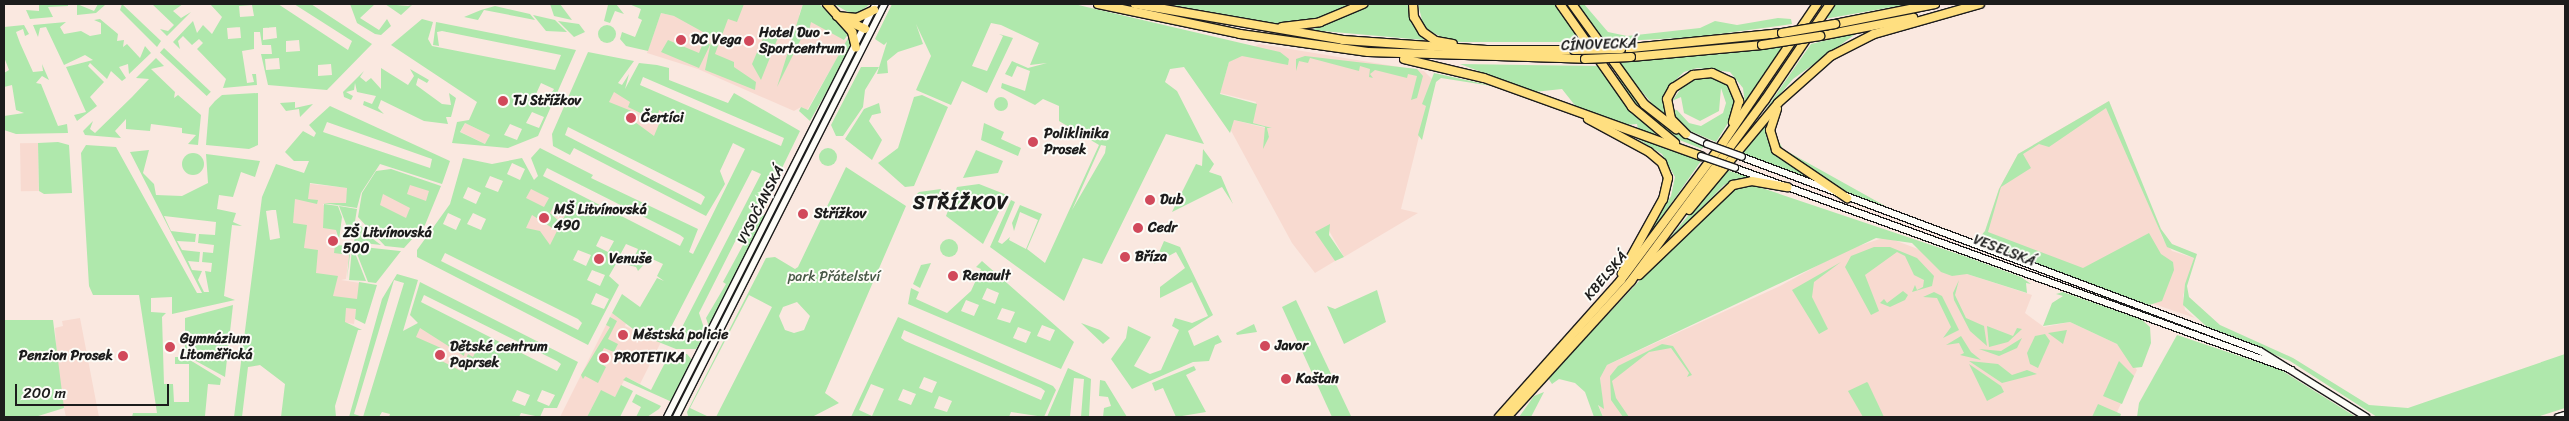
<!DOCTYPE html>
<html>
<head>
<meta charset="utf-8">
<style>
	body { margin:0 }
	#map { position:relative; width:2569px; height:421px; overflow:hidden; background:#fae8e0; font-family:Sriracha,sans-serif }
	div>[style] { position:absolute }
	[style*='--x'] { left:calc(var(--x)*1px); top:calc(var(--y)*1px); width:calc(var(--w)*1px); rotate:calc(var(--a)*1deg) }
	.built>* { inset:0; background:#f8dad0; transform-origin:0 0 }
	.green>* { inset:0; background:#afe8ac; transform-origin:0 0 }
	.round { border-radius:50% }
	.roads { filter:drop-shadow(1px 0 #1c1c1c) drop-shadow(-1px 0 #1c1c1c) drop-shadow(0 1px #1c1c1c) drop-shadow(0 -1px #1c1c1c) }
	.secondary>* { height:6px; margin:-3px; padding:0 3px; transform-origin:3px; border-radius:3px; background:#fdfcf7 }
	.trunk>* { height:8px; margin:-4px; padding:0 4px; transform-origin:4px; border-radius:4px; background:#ffdf80 }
	.bridges { filter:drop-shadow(1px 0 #1c1c1c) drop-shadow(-1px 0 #1c1c1c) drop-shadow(0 1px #1c1c1c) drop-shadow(0 -1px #1c1c1c) }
	.secondary-bridge>* { height:6px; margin:-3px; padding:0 3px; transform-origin:3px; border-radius:3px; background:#fdfcf7 }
	.trunk-bridge>* { height:8px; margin:-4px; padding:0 4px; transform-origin:4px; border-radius:4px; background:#ffdf80 }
	.dots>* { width:14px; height:14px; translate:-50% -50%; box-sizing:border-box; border:2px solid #fdfcf7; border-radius:50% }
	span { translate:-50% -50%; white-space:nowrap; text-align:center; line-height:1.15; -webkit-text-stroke:4px #fdfcf7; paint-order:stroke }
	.poi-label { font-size:14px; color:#1c1c1c; font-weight:700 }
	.left { translate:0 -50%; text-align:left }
	.right { translate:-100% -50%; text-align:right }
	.street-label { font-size:14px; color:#1c1c1c }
	.park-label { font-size:14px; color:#485947 }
	.district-label { font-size:19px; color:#1c1c1c; font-weight:700; letter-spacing:1px }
	.frame { position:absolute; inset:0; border:5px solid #1c1c1c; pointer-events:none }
	.scale { position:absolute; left:15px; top:384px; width:154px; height:22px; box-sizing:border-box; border:2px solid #1c1c1c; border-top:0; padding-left:6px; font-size:15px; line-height:18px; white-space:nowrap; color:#1c1c1c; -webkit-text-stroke:4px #fdfcf7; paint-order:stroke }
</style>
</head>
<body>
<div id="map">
	<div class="built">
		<div style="clip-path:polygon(736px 4px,803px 4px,799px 15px,847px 41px,807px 110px,801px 107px,794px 111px,698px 69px,647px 53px,661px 13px,674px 16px)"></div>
		<div style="clip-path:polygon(1259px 44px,1424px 71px,1433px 80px,1401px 209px,1418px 213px,1344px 257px,1328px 229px,1316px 232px,1335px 261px,1315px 273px,1292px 243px,1229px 127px,1234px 120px,1266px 128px,1263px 149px,1265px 137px,1269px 138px,1267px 128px,1272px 128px,1253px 123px,1256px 102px,1220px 93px,1229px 62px)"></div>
		<div style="clip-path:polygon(613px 89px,671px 113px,654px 144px,600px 104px)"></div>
		<div style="clip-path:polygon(2109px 101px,2163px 239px,2172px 251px,2194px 258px,2183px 296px,2185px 310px,2195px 318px,1975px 243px,1985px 231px,1999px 189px,2018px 154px)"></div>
		<div style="left:465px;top:123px;width:28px;height:10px;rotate:26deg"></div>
		<div style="left:38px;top:143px;width:48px;height:18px;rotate:89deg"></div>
		<div style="clip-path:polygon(379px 171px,438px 187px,425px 220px,363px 219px)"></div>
		<div style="clip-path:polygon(531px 180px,575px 210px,552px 254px,506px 231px)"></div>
		<div style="clip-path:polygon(293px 182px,348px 188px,346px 203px,323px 204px,337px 230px,335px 245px,349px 255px,346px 279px,341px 280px,360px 283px,354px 324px,347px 323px,341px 372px,298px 394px,261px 365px,248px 367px,285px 246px)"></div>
		<div style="clip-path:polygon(1886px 237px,1926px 252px,1944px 273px,1967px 274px,2032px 295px,2025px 313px,2044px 327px,2070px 322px,2117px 344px,2137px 370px,2117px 412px,2120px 417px,1603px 417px,1598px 403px,1603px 408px,1600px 377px,1607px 365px,1780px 286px,1846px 250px)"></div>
		<div style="clip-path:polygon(612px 313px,627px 321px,625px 326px,661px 342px,640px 384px,626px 377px,615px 397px,601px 391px,587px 417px,560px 417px)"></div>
		<div style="clip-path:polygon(80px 318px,99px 417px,66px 417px,58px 381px,55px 328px,63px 326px,62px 321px)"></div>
		<div style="clip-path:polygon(418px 322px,478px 349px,458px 386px,402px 352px)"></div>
	</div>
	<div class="green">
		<div style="clip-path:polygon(39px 4px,68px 4px,68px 6px,48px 7px,53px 17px,30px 19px,26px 10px,39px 11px)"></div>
		<div style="clip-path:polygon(77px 4px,94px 11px,98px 4px,105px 5px,96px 13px,77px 15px)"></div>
		<div style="clip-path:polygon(122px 4px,161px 41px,157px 47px,120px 10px)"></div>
		<div style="clip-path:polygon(152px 4px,183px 4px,173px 11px,181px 18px,191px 12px,167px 36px,160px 29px,168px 31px,174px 25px)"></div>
		<div style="clip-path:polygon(evenodd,210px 4px,278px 4px,348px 50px,352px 41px,294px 4px,311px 4px,372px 44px,327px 90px,268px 85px,261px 54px,272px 54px,271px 45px,262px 45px,260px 32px,254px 32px,254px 49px,242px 51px,247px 83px,254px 82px,252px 74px,256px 74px,257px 85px,223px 88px,226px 79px,197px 49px,203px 43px,199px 39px,192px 45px,183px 36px,178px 41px,180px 49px,173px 42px,193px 21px,197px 33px,203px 25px,212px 34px,222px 17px,210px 4px,252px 5px,254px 16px,240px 17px,239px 6px,252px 5px,210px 4px,240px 27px,241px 38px,228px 39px,227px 28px,240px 27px,210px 4px,276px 27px,277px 38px,263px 40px,263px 28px,276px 27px,210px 4px,299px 40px,300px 51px,286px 52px,286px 41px,299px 40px,210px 4px,279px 58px,280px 69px,266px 70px,265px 59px,279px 58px,210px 4px,331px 64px,332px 75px,318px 76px,318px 65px,331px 64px)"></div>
		<div style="clip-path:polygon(350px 4px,375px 4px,360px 18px,379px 30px,387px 19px,391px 26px,381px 35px,375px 34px,357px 23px)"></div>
		<div style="clip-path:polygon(385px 4px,408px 6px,412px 5px,401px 15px)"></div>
		<div style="clip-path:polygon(550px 4px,560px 4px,572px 20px,554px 16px)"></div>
		<div style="clip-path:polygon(616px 4px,624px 14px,615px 11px,610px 23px,604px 21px,608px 5px)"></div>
		<div style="clip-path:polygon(629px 4px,744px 4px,737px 22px,728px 19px,715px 54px,734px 62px,734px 67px,756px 82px,755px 90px,705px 70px,712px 37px,674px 16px,661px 13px,648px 51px,626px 46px,620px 39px,622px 32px,635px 37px,642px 20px,638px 18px,641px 9px)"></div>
		<div style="clip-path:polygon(803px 4px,819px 4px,849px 33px,844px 40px,811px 22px,808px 35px,804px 33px,777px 87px)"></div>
		<div style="clip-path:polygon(834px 4px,870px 4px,855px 16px)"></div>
		<div style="clip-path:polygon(evenodd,892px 4px,1074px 4px,1280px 52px,1289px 59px,1288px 65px,1242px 56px,1229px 62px,1220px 94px,1257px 104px,1253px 123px,1272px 128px,1267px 128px,1269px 137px,1263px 149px,1265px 127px,1234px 120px,1230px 133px,1184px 67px,1170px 69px,1165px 82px,1177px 91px,1204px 144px,1166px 134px,1102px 264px,1083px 258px,1064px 301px,990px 247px,1011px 200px,1015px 202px,998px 242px,1002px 244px,1010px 237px,1009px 240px,1026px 249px,1038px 220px,1020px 212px,1014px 231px,1012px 223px,1020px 205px,1042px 214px,1027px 249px,1045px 263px,1099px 145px,1059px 121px,1059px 106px,1043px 99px,1035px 105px,1001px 88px,1002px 83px,1025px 91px,1030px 71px,1017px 66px,1012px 77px,1005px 74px,1012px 61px,1028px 68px,1047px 63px,1030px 65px,1039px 43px,1001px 25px,991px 23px,972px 66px,987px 71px,1003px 36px,999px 34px,1013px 38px,987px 93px,962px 81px,951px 105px,916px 90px,931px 56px,916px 24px,923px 44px,898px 52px,887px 61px,888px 73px,877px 74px,887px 42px,884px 45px,875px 39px,892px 4px,1101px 145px,1106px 146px,1105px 153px,1072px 210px,1101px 145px)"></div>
		<div style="clip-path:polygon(1166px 4px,1354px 4px,1309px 22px,1285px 25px)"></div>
		<div style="clip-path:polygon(1372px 4px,1410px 4px,1412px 24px,1424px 40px,1311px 30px)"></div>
		<div style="clip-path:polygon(1418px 4px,1554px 4px,1583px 42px,1451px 42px,1424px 28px)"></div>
		<div style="clip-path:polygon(1577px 4px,1584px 4px,1608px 32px,1627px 36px,1700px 28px,1715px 21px,1737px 25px,1778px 18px,1791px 19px,1792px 24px,1697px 37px,1604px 42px)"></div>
		<div style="clip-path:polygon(1834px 4px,1910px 4px,1824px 19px)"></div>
		<div style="clip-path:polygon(495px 6px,530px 14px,535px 20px,484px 10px,478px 20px,464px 17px,481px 10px)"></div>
		<div style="clip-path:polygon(533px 15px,555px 20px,567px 32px,546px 31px)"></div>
		<div style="clip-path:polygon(100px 19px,118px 34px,117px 41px,124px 40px,123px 47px,127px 44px,140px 58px,145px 46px,151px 53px,129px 74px,128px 64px,119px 67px,126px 78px,122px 81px,111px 71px,107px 79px,90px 63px,88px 66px,104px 82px,90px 97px,97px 106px,77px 121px,74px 115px,86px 112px,66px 67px,93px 60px,85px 55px,64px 65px,46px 27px,40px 28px,38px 37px,33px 25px,66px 22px,60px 27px,64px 34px,81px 31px,90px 36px,101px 34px,101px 23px,94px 20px)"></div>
		<div style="clip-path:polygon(evenodd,422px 19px,433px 22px,428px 39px,432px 46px,555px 70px,561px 55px,442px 31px,437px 32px,439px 46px,433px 45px,436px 22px,576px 50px,538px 136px,508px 148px,452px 143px,457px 122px,469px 120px,477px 102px,391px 45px,422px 19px,541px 83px,554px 89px,548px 99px,536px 94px,541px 83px,422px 19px,532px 112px,544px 117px,539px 128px,526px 123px,532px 112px,422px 19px,465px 123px,490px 135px,485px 144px,460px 132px,465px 123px,422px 19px,510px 124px,522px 129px,517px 140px,504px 135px,510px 124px)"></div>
		<div style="clip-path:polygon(558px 21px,579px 24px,585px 32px,574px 37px)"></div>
		<div class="round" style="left:598px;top:25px;width:18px;height:18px"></div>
		<div style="clip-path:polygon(24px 25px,29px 34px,25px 36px,23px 29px,16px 32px,20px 43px,33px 72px,43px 71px,42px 64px,49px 80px,42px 76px,36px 83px,41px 84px,58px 126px,67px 124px,68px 133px,16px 134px,4px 130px,4px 116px,24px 113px,16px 110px,12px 85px,4px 87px,4px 73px,9px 70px,4px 57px,4px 27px)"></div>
		<div style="clip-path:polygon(768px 27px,781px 30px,761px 80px,752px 64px)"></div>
		<div style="clip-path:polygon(1857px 33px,1793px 79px,1759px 119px,1811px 44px)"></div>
		<div style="clip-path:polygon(705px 37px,710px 45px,699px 68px,661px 52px,668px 40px,699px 53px,703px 43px,697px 40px)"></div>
		<div style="clip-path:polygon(848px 38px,852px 47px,810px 121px,799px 111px,801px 107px,808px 110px)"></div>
		<div style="clip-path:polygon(1783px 47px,1745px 104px,1743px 88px,1730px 72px,1697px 68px,1684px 72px,1668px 87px,1664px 118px,1618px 63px)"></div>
		<div style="left:164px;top:48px;width:64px;height:6px;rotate:43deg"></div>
		<div style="clip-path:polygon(evenodd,588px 52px,634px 61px,618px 83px,622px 85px,629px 74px,625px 89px,639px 63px,657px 65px,669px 68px,669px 80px,728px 103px,734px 93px,800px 131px,767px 199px,746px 220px,699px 313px,706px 334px,696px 349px,676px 349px,641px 335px,612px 313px,622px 294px,640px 307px,657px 278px,664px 281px,657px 276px,663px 264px,650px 258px,638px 271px,636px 267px,617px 262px,609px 276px,619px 285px,588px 345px,417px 257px,417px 250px,450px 204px,463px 158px,492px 164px,522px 158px,534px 180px,538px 176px,531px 158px,540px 148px,593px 175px,591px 178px,698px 229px,689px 252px,693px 254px,745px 149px,733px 143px,720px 171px,725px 184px,706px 216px,574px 148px,570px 155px,553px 146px,552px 134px,588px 52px,643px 77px,784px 138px,781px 146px,640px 85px,643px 77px,588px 52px,614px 92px,630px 102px,628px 107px,657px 121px,659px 110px,669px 116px,666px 122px,661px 119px,654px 136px,635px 122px,629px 123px,634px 112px,609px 102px,614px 92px,588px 52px,568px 127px,701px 194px,705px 197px,701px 205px,565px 135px,568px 127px,588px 52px,512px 163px,525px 169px,520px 180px,507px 174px,512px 163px,588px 52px,547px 168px,680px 235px,684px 238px,680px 246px,543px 176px,547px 168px,588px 52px,752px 170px,761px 174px,678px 335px,669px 331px,752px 170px,588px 52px,490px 176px,503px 181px,498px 192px,485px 187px,490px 176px,588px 52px,468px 187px,481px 193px,476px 204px,463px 198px,468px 187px,588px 52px,531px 189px,549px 198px,544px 207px,526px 198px,531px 189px,588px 52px,555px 204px,568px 210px,561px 223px,550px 213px,555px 204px,588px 52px,448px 213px,461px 219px,456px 230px,443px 224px,448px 213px,588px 52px,473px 213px,486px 219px,481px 230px,467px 224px,473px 213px,588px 52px,532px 215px,557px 231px,550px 245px,540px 231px,526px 228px,532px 215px,588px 52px,601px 236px,614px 241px,608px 252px,596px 246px,601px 236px,588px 52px,626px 244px,638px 249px,633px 260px,620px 255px,626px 244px,588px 52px,578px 250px,591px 255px,586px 266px,573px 260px,578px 250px,588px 52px,445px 253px,578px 319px,582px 323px,578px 330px,441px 261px,445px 253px,588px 52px,592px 270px,605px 275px,600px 286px,587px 280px,592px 270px,588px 52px,596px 293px,609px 299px,604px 309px,591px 304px,596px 293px)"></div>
		<div style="clip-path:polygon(1305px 56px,1417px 69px,1423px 76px,1417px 98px,1411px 100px,1417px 76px,1408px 74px,1407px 78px,1375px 70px,1370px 74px,1373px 78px,1369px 77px,1370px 69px,1360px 66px,1359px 71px,1310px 58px,1308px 63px,1299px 61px,1296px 71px,1296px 59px)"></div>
		<div style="clip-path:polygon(156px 58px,164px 66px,151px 69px,175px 92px,174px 98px,178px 95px,201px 115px,198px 145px,188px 144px,196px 135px,182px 133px,182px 128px,151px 124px,150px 131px,126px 129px,126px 119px,115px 131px,121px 138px,85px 135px,83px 131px,93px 121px,90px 129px,95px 133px,132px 97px,149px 79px,136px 78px)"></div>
		<div style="clip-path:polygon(1460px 64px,1598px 66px,1627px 107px,1660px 138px,1638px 129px,1637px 124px,1625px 125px,1577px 108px,1562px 89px,1534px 92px)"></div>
		<div style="clip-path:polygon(1607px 65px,1656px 119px,1704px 145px,1702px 149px,1672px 137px,1641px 112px)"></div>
		<div style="clip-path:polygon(861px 67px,879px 67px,865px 90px,863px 107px,843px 136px,836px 136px,831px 125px)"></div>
		<div style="clip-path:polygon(381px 68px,408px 85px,414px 76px,410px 69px,429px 80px,427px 83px,418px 78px,416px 85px,442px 104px,451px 105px,449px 93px,456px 98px,451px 117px,446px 117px,448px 124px,424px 121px,381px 100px,378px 108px,384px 114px,363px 105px,364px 101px,372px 104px,376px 96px,357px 92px,355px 83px,354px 90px,346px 92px,353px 96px,351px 100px,344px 97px,343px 92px,364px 71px,360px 77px,366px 82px,371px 78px,381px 89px)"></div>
		<div style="clip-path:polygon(1434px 73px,1494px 86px,1532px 100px,1492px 86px,1441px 78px,1436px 82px,1422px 140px,1418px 135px,1426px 106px,1422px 104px)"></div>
		<div style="clip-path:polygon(1701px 77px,1725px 80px,1735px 93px,1735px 112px,1716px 142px,1683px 128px,1670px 111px,1677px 110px,1689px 123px,1701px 126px,1723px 113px,1726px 103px,1721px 88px,1719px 111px,1700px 121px,1684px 113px,1681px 97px,1672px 101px,1685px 83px)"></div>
		<div style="clip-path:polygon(258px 93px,258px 145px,249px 149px,206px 145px,209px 108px,215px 101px,222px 95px)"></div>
		<div style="clip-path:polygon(922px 95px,948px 107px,914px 186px,905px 187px,878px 163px,898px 148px,914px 97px)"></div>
		<div class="round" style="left:994px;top:97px;width:14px;height:14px"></div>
		<div style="clip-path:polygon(2109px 101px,2161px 229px,2172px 244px,2197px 254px,2187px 286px,2189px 297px,2220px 325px,2293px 358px,2369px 405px,2408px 408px,2565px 354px,2565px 408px,2537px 417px,2377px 417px,2290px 361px,2206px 326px,2183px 305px,2185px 284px,2194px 258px,2167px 247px,2106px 108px,2049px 147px,2039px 144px,2023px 154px,2031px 168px,2001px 187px,1988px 232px,2083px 268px,2149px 233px,2161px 254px,2173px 262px,2174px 270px,2162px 301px,2149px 305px,1975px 243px,1985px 231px,1999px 189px,2018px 154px)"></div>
		<div style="clip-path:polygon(295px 102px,295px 108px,313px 104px,300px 117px,299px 109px,286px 111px,280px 103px)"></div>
		<div style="clip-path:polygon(879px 103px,881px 113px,872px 115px,869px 121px,882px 140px,872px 160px,845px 139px,864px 109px)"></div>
		<div style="clip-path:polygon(evenodd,330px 106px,450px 161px,442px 184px,380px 164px,361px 193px,357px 208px,323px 203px,346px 203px,347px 188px,310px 183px,308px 199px,318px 200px,317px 204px,295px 199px,293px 223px,307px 225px,304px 248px,318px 250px,316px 273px,338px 276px,333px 296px,357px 299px,359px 282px,377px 285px,365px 324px,355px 319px,356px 309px,346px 308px,345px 322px,362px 330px,358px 330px,335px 406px,336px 417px,281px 417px,285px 384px,260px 365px,248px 367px,242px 417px,234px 417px,262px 197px,276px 164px,304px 173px,309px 161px,294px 161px,285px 152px,303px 131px,314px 137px,316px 133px,309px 125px,330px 106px,327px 122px,432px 159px,430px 168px,323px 132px,327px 122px,330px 106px,272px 210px,276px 210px,280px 238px,270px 240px,266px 211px,272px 210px)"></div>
		<div style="clip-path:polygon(1778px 116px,1775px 134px,1783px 149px,1905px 217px,1845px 193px,1792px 162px,1777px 146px,1773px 130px)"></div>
		<div style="clip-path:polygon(1767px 120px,1766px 136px,1773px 153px,1822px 185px,1740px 152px)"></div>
		<div style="clip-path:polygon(984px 123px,1004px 132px,1001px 139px,1021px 148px,1018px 156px,981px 140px)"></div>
		<div style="clip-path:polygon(1623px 130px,1701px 161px,1635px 255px,1671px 196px,1675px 177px,1662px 154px)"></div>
		<div style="clip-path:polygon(58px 142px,69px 145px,72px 193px,44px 194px,39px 191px,38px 143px)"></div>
		<div style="clip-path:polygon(evenodd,86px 145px,116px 147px,197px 293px,202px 293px,130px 152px,149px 150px,143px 173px,154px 184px,156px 195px,182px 196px,208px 183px,206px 154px,260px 161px,255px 177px,241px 172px,233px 197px,219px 195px,217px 209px,236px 213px,233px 222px,242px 226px,232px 225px,224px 296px,235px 300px,172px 314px,172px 297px,151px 298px,151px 312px,166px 313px,162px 317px,164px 384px,173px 384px,174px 402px,189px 402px,189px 364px,175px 364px,175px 357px,185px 357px,221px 379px,220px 385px,208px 384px,205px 416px,214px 417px,132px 417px,133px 413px,157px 413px,139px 295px,93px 295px,89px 286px,81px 153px,86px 145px,164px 216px,216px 222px,215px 235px,199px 234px,198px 243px,214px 245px,213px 253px,203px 252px,202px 262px,212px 263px,211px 272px,205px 271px,209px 292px,204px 292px,198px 280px,202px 271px,192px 270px,188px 261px,199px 262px,200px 252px,182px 250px,177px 241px,195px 242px,196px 234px,171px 231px,164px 216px)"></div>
		<div class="round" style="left:819px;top:148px;width:18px;height:18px"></div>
		<div style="clip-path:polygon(1203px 149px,1214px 164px,1209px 172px,1221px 176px,1233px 204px,1222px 187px,1172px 212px,1196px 164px,1202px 166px)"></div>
		<div style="clip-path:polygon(976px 150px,1003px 161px,998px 173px,963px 178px)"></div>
		<div class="round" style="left:182px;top:153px;width:22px;height:22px"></div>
		<div style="clip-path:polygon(evenodd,846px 167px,906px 206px,825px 393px,839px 403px,812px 417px,716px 417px,772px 307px,749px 295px,690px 408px,709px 417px,688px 416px,687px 412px,766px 258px,775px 257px,795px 269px,798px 267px,846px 167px,797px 302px,810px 316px,804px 330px,794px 333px,785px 330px,779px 316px,783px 307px,797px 302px)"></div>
		<div style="clip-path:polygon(evenodd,391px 169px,441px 186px,425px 225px,404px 248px,385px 246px,358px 217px,362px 193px,376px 171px,391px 169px,410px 185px,429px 191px,426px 201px,407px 194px,410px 185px,391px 169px,383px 194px,410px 208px,406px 218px,380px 205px,383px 194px)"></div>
		<div style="clip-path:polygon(1726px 170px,1749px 177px,1724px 185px,1652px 259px)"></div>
		<div style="clip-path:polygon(1747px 183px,1967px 257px,2021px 277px,2031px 284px,2026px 283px,2027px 293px,1967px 274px,1952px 276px,1941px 272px,1912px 243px,1876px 238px,1607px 365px,1600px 378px,1604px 409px,1598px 405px,1603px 417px,1594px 417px,1585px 392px,1575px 383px,1559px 379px,1552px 384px,1548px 378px,1688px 229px,1731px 189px)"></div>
		<div style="clip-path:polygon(979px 184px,1007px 195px,983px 244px,946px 216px,957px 187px)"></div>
		<div style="clip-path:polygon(941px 189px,933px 205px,917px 194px,919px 192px)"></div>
		<div style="clip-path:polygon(324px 204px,338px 206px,342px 217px,339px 240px,336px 230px,323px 228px)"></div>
		<div style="clip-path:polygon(339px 206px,357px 209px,352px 240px)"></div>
		<div style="clip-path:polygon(765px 214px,766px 216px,709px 327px,706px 318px,726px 284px,723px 282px,756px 221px)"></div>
		<div style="clip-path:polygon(357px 221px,369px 236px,381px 245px,354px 242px)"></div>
		<div style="clip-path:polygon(1330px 224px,1329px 235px,1344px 257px,1335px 261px,1315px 232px)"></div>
		<div class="round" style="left:940px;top:239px;width:18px;height:18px"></div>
		<div style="clip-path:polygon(1164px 241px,1180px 247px,1213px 315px,1188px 331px,1194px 346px,1218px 335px,1222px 342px,1215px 345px,1209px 361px,1193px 362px,1132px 389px,1111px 359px,1126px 338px,1128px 326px,1151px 337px,1134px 366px,1150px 374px,1161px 370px,1179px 330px,1172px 326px,1175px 318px,1192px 323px,1208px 316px,1192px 282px,1160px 298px,1160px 287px,1185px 268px,1176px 252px,1154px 264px)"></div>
		<div style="clip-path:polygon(335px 245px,351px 246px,347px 279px,349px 255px,334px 253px)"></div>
		<div style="clip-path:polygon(354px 246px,400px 251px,401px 251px,376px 283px,368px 282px)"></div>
		<div style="clip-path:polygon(1874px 247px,1890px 247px,1917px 258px,1934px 276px,1932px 286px,1912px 292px,1915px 285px,1917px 290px,1923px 287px,1924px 280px,1914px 275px,1905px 256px,1897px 252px,1865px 275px,1879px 311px,1871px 315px,1845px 267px,1851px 256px)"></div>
		<div style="clip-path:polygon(352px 248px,353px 248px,366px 281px,349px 280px)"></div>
		<div style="clip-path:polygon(evenodd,982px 261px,1074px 342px,1061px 369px,908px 304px,911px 288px,919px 292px,916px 299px,947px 313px,971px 291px,981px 269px,976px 267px,982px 261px,987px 288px,999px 293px,995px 304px,982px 299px,987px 288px,982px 261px,966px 300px,979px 305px,974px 316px,961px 311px,966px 300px,982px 261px,1002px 308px,1015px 312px,1010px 323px,997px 319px,1002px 308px,982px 261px,1042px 325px,1055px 330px,1050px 341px,1037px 336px,1042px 325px,982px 261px,1018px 327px,1031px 332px,1026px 343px,1013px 338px,1018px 327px)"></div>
		<div style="clip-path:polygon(1841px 262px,1814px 282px,1812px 297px,1828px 329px,1819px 334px,1792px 290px)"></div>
		<div style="clip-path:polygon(931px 263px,920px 288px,913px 284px,921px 265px)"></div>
		<div style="clip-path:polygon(evenodd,397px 274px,418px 280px,403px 331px,418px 323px,410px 315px,420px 282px,578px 362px,557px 408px,544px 408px,540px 417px,521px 413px,519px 417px,389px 417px,390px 414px,382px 412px,379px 417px,349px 417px,382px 299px,397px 274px,394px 280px,404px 283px,363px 417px,354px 414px,394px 280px,397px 274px,424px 295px,557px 361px,561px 364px,557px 371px,421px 302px,424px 295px,397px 274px,420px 328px,464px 356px,466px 345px,476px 351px,473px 357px,468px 354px,461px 371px,436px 358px,441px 348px,416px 337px,420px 328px,397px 274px,517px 390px,530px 395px,525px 406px,512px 401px,517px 390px,397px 274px,542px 390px,555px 395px,549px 406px,537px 401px,542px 390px)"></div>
		<div style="clip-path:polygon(1959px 280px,1955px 295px,1966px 318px,1984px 326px,1987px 346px,1970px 331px,1954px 300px,1953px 293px)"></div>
		<div style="clip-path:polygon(745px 289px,685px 408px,684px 408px)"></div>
		<div style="clip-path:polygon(1377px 290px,1386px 322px,1344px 344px,1327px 306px,1335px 309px)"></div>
		<div style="clip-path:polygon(1903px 291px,1908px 295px,1905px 300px,1890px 307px,1880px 303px,1884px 299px,1887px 303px)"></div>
		<div style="clip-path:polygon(1934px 292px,1942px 296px,1959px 330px,1943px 338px,1951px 327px,1937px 298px,1923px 297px)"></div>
		<div style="clip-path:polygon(2063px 292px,2142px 320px,2150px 327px,2151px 343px,2142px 367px,2133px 368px,2117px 344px,2070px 322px,2043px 326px,2052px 303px,2063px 296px,2056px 294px)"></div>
		<div style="clip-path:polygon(1296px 300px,1351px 416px,1332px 417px,1282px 307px)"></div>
		<div style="clip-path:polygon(233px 305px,225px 377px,185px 355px,185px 318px)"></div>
		<div style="clip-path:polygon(610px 317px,617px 321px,608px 339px,618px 344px,614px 352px,604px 348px,597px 361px,606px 367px,598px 383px,585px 376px,583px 379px,581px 375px,610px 327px,606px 325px)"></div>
		<div style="clip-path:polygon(evenodd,898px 317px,1053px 386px,1056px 390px,1044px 417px,1011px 412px,1009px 417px,851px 417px,898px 317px,904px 330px,1041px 388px,1045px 391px,1041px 400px,905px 341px,901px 338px,904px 330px,898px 317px,924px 377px,937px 382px,932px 393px,919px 388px,924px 377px,898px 317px,871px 384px,884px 389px,872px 416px,859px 410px,871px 384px,898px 317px,903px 389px,916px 394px,911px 405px,898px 400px,903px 389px,898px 317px,939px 396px,952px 401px,947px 412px,934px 408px,939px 396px)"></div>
		<div style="clip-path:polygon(4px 320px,53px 320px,64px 408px,35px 417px,4px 417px)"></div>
		<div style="clip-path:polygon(1081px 323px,1100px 330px,1110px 338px,1103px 344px)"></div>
		<div style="clip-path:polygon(1254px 324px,1257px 332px,1237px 335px,1236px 333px)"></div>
		<div style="clip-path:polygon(1987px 326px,2013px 336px,2017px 328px,2022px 329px,2008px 342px,1989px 347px)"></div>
		<div style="clip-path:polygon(2067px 330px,2063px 344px,2048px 333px)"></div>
		<div style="clip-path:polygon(2045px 334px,2050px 341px,2038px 368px,2030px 364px,2027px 353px,2035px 336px)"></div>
		<div style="clip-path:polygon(2177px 335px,2281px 370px,2356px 417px,2137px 417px,2139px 403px)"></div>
		<div style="clip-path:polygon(1961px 336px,1971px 352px,1981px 360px,1960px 355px,1964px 353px,1959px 343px,1946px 345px)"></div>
		<div style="clip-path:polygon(2022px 338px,2017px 348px,1999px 356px,1979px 349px,2001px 351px)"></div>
		<div style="clip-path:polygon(1662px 344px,1673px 346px,1692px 375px,1687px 377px,1689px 373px,1671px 348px,1649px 352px,1612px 381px,1616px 398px,1629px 417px,1623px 417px,1611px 400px,1610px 376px,1618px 366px)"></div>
		<div style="clip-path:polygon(670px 353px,687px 354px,693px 361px,672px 402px,623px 380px,626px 377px,651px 390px)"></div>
		<div style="clip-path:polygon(1969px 361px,1998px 364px,2012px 375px,2027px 370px,2037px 374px,2002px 383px)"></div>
		<div style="clip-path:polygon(2119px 361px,2134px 376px,2122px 404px,2103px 396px)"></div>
		<div style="clip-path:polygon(1969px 364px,2001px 386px,2004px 392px,1987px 401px)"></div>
		<div style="clip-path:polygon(1194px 366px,1196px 370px,1186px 375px,1206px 412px,1176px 417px,1163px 388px,1155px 391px,1152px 383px)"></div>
		<div style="clip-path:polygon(1068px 368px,1091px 379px,1089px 417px,1081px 417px,1084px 379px,1074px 378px,1070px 417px,1047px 417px)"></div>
		<div style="clip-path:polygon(1100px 380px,1105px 381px,1127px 417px,1103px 417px,1104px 408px,1111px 406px,1108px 397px,1099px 396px)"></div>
		<div style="clip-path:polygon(1867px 382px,1868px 383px,1884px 417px,1863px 417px,1848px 391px)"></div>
		<div style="clip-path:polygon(621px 385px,633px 391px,620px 417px,587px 417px,601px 390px,615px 397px)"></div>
		<div style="clip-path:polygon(1544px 392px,1531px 417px,1519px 417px,1534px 396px)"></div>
		<div style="clip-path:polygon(636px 394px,661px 406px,659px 409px,647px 417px,636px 417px,641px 407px,632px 402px)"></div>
		<div style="clip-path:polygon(2098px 404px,2121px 414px,2120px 417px,2092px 417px)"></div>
	</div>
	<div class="roads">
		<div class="secondary">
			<div style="--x:1686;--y:134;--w:23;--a:25"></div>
			<div style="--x:1742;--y:157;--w:553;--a:20.53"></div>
			<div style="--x:2260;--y:351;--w:125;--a:31.9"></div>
			<div style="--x:1735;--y:168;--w:592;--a:19.93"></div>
			<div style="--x:667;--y:417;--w:463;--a:-63.2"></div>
			<div style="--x:676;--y:417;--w:463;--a:-63.2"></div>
			<div style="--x:2558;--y:417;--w:7;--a:-16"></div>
		</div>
		<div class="trunk">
			<div style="--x:827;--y:4;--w:38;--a:48"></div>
			<div style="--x:852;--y:32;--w:16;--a:76"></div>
			<div style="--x:1098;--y:4;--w:145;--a:11.9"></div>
			<div style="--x:1240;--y:34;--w:129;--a:8"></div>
			<div style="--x:1368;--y:52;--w:217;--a:1.8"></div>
			<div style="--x:1135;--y:4;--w:211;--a:9.8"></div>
			<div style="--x:1343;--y:40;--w:144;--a:4"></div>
			<div style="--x:1487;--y:50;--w:87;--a:0"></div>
			<div style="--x:1413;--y:4;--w:13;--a:86"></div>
			<div style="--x:1414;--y:17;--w:17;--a:59"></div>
			<div style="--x:1423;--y:32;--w:16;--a:35"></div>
			<div style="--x:1436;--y:41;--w:17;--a:10"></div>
			<div style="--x:1560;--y:4;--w:126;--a:55"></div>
			<div style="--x:1632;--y:107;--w:56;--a:39.9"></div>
			<div style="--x:1572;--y:4;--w:123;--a:54.2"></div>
			<div style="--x:1644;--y:104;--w:41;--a:38"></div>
			<div style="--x:837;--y:16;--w:20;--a:6"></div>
			<div style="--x:857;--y:18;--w:19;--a:-25"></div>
			<div style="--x:846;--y:20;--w:21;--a:25"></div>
			<div style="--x:1835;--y:24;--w:102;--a:-11.3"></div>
			<div style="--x:1282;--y:27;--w:38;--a:-7"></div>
			<div style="--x:1320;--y:22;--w:47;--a:-22.7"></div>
			<div style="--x:1820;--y:36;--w:95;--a:-11"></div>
			<div style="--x:1621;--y:49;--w:162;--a:-5.7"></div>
			<div style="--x:1631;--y:57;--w:132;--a:-5.2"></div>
			<div style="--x:1404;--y:59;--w:82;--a:13.4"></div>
			<div style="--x:1484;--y:78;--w:231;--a:19.8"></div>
			<div style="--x:1777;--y:109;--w:22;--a:108"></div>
			<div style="--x:1770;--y:130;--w:21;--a:73"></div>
			<div style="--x:1776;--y:150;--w:86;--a:34.1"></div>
			<div style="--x:1588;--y:119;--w:69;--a:28.4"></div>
			<div style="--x:1649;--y:152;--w:17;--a:40"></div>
			<div style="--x:1662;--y:163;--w:16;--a:68"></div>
			<div style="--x:1668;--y:178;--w:22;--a:103"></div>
			<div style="--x:1663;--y:199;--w:85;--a:119"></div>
			<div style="--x:1686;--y:134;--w:21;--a:-135"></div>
			<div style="--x:1671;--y:119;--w:20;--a:-101"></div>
			<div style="--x:1667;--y:99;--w:13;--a:-61"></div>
			<div style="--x:1673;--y:88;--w:24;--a:-33"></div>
			<div style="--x:1693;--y:75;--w:19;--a:-6"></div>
			<div style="--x:1712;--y:73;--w:21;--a:25"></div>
			<div style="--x:1731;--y:82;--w:21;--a:67"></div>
			<div style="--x:1739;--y:101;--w:22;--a:106"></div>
			<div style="--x:1689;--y:210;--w:139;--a:-50.2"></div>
			<div style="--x:1778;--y:103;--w:71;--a:-41.6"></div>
			<div style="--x:1831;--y:56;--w:48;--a:-27.1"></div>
			<div style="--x:1874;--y:34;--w:110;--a:-15.8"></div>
			<div style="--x:1639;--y:275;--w:130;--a:-43.8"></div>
			<div style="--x:1733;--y:185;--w:19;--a:-12"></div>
			<div style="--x:1752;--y:181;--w:36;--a:10"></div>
			<div style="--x:1499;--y:417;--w:183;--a:-48.3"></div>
			<div style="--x:1621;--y:280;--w:171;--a:-53.3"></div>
			<div style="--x:1723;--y:143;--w:168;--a:-55.9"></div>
			<div style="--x:1507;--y:417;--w:184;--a:-47.6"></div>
			<div style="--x:1631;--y:281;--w:225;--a:-53.5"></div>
			<div style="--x:1765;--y:100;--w:116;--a:-55.9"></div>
		</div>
	</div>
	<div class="bridges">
		<div class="secondary-bridge">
			<div style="--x:1707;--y:144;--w:37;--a:20"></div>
			<div style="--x:1701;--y:156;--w:36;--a:19"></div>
		</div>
		<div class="trunk-bridge">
			<div style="--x:1782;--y:33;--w:54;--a:-9.6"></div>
			<div style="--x:1762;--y:45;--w:59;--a:-8.8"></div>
			<div style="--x:1574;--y:50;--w:47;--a:-1.2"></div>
			<div style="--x:1585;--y:59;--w:46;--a:-2.5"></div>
		</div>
	</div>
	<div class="dots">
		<div style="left:681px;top:40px;background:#d1495b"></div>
		<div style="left:749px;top:41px;background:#d1495b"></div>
		<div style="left:503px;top:101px;background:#d1495b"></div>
		<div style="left:631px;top:118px;background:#d1495b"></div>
		<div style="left:1033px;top:142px;background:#d1495b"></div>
		<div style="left:1150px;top:200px;background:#d1495b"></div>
		<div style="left:803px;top:214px;background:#d1495b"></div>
		<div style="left:544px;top:218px;background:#d1495b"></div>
		<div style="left:1138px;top:228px;background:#d1495b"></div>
		<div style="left:333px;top:241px;background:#d1495b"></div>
		<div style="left:1125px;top:257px;background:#d1495b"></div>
		<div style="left:599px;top:259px;background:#d1495b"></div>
		<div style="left:953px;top:276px;background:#d1495b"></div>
		<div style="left:623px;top:335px;background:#d1495b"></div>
		<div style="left:1265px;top:346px;background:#d1495b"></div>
		<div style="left:170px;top:347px;background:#d1495b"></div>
		<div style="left:440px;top:355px;background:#d1495b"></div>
		<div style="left:123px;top:356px;background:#d1495b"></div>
		<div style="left:604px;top:358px;background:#d1495b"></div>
		<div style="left:1286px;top:379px;background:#d1495b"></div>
	</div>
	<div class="poi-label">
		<span class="left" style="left:759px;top:41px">Hotel Duo -<br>Sportcentrum</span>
		<span class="left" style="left:691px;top:40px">DC Vega</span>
		<span class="left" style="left:513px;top:101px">TJ Střížkov</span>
		<span class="left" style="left:641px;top:118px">Čertíci</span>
		<span class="left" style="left:1044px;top:142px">Poliklinika<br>Prosek</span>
		<span class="left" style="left:1160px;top:200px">Dub</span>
		<span class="left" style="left:554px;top:218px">MŠ Litvínovská<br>490</span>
		<span class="left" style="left:814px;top:214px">Střížkov</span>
		<span class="left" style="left:1148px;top:228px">Cedr</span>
		<span class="left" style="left:343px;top:241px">ZŠ Litvínovská<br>500</span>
		<span class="left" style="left:1135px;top:257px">Bříza</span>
		<span class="left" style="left:609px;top:259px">Venuše</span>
		<span class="left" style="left:963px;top:276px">Renault</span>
		<span class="left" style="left:633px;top:335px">Městská policie</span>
		<span class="left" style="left:180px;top:347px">Gymnázium<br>Litoměřická</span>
		<span class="left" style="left:1275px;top:346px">Javor</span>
		<span class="left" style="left:450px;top:355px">Dětské centrum<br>Paprsek</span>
		<span class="right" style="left:113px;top:356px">Penzion Prosek</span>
		<span class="left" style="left:614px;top:358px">PROTETIKA</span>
		<span class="left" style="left:1296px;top:379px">Kaštan</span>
	</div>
	<div class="street-label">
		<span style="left:1599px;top:45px;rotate:-2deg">CÍNOVECKÁ</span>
		<span style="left:761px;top:205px;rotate:-63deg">VYSOČANSKÁ</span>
		<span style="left:2004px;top:251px;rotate:21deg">VESELSKÁ</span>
		<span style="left:1606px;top:276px;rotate:-50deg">KBELSKÁ</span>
	</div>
	<div class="park-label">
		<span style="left:834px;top:277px">park Přátelství</span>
	</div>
	<div class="district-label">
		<span style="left:961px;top:203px">STŘÍŽKOV</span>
	</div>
	<div class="frame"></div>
	<div class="scale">200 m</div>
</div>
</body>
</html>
